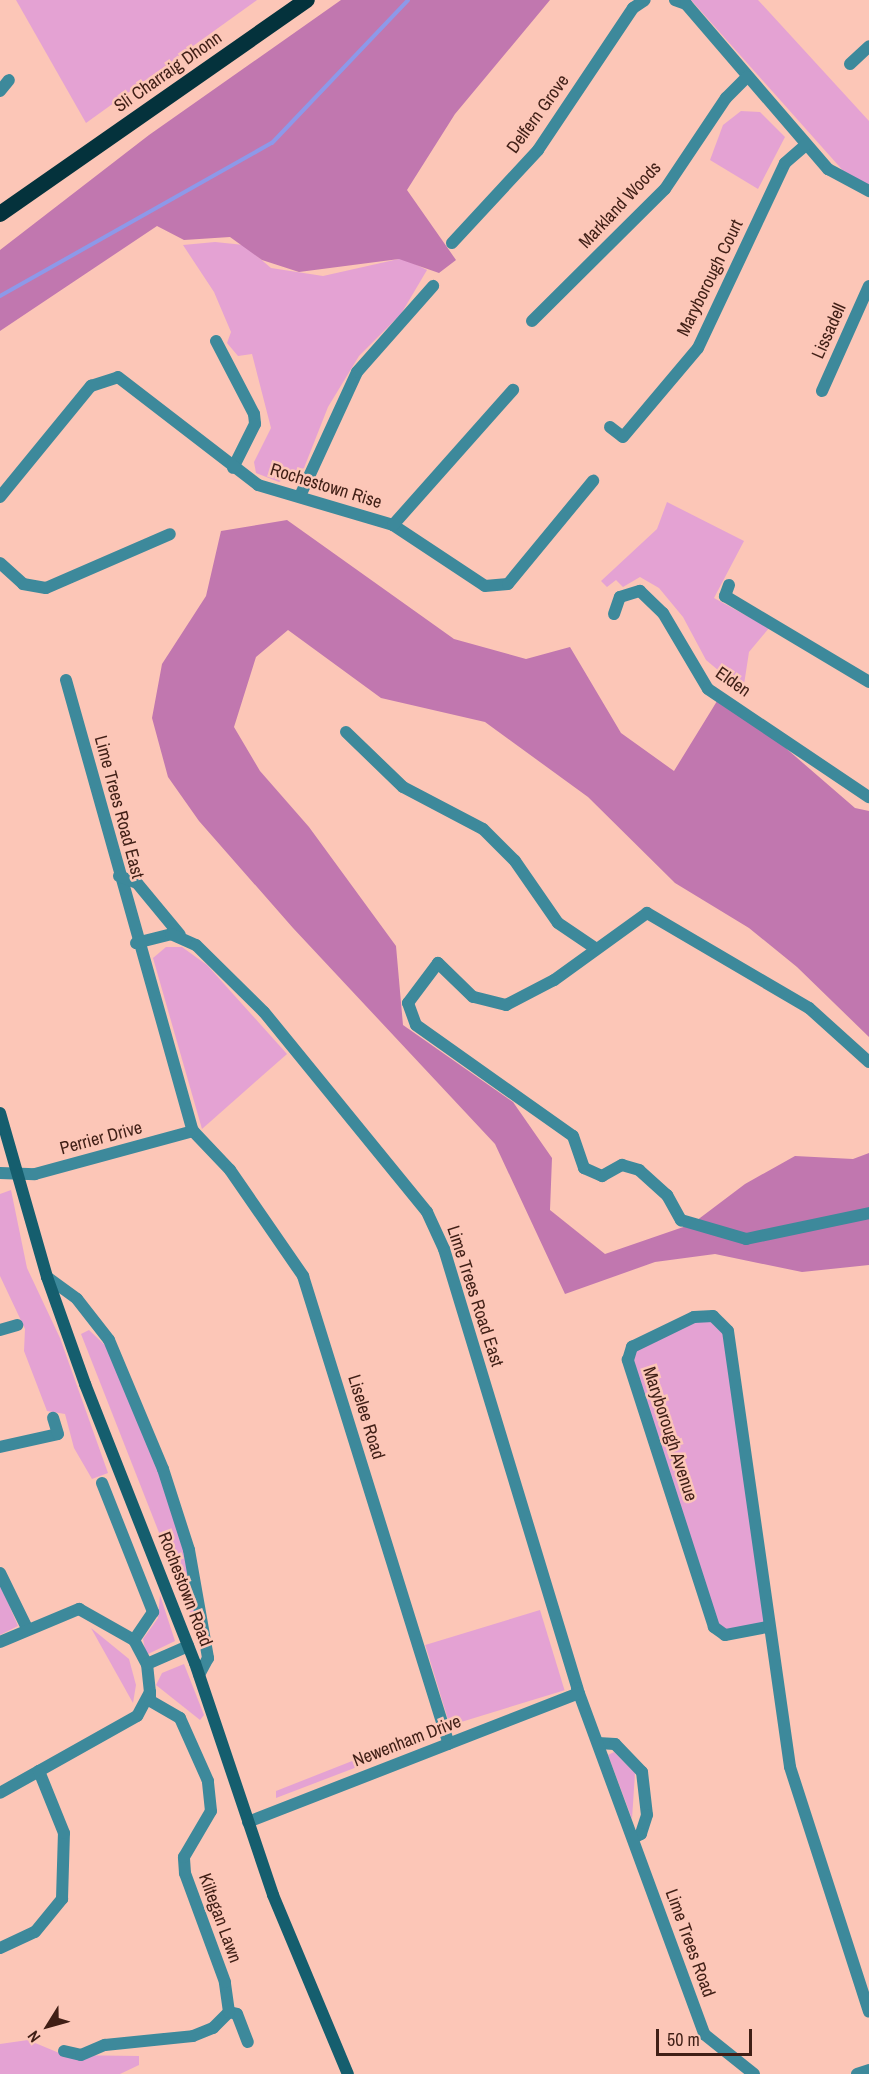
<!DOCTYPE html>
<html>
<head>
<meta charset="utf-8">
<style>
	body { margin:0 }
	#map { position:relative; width:869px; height:2074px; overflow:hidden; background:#fcc6b7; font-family:"Archivo Narrow",sans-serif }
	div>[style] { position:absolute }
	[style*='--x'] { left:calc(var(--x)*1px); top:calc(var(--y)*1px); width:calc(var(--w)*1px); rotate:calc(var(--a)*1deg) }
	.green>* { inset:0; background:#e4a2d3; transform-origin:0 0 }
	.forest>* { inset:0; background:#c177af }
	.stream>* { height:4px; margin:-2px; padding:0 2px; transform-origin:2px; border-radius:2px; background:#8d99e9 }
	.minor>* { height:12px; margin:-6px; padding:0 6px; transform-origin:6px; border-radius:6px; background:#3d899b }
	.tertiary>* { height:12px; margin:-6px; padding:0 6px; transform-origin:6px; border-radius:6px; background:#3d899b }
	.secondary>* { height:12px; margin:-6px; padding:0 6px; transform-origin:6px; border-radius:6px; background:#155e6e }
	.trunk>* { height:16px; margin:-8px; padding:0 8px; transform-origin:8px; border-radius:8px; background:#04323c }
	span { translate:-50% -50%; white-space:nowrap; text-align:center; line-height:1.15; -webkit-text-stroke:5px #fcc6b7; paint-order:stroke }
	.street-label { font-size:18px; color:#401f16 }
	.north { position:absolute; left:18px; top:1996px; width:60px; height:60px; -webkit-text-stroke:4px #fcc6b7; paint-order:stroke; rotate:233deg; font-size:16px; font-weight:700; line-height:24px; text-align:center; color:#401f16 }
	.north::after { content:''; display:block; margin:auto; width:21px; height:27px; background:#401f16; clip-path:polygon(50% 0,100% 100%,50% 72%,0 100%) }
	.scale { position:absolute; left:656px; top:2029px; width:96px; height:27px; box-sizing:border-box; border:3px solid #401f16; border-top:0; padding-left:8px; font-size:18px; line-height:21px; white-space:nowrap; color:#401f16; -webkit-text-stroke:4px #fcc6b7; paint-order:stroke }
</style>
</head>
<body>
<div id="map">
	<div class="green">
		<div style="clip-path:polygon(16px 0,257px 0,86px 123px)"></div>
		<div style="clip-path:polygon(691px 0,758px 0,869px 121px,869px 186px,846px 174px)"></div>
		<div style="clip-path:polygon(741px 111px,760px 112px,785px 137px,758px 189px,710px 160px,723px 125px)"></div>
		<div style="clip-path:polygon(215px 242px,244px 245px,271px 268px,323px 276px,403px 258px,427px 270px,401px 314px,359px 356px,328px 407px,304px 468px,279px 482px,256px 473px,254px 462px,271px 428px,252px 354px,238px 356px,227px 343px,231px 332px,214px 292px,183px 245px)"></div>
		<div style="clip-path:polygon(667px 502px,744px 541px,714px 598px,769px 628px,749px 652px,743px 691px,706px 660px,683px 617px,659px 588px,640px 577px,623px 587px,616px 580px,607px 587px,601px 581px,657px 529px)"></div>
		<div style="clip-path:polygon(166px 947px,182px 947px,207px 965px,287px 1054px,202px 1129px,153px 958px)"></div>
		<div style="clip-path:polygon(11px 1190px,27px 1268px,60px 1338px,108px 1473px,92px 1479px,74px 1448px,65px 1414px,47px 1411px,24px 1351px,25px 1329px,0 1276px,0 1194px)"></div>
		<div style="clip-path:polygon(706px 1316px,729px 1336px,767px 1627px,725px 1635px,714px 1627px,628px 1360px,632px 1347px)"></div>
		<div style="clip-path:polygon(89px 1330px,107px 1347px,161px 1472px,186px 1552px,200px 1637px,81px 1334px)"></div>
		<div style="clip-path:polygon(0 1584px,18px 1626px,0 1635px)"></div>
		<div style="clip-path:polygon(160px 1595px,175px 1641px,146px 1655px,143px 1639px,158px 1618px)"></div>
		<div style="left:540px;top:1610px;width:84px;height:120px;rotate:73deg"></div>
		<div style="clip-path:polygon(91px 1628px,129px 1659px,136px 1685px,133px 1703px)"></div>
		<div style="clip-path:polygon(184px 1664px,204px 1715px,200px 1720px,156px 1685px,162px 1673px)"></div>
		<div style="clip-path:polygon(375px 1752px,378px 1759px,276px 1798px,276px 1791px)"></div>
		<div style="clip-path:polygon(614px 1752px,635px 1773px,632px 1819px,608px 1755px)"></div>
		<div style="clip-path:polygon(28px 2040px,64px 2055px,139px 2056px,139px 2065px,120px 2074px,0 2074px,0 2044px)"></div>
	</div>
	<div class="forest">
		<div style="clip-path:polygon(341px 0,550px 0,455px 114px,407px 190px,456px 260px,439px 273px,399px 259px,299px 272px,262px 260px,230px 237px,184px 240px,157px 226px,0 331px,0 250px,149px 135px)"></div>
		<div style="clip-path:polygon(287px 520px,454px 639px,526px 659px,570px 647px,621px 733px,674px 771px,722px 693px,855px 808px,869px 811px,869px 1037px,797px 967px,749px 928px,675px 883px,588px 797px,485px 722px,381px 698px,288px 630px,256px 657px,234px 727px,260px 771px,309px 827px,396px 946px,403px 1025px,513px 1102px,552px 1158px,550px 1210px,605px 1254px,692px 1224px,745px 1184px,795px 1156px,853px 1159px,869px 1153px,869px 1265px,802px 1272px,715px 1254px,655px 1262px,565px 1294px,495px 1144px,293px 928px,199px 821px,168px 777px,152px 718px,162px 664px,206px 596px,221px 531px)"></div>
	</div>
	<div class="stream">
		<div style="--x:0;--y:296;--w:312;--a:-29.4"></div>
		<div style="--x:272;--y:143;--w:197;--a:-46.4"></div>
	</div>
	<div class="minor">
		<div style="--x:675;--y:0;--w:12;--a:20"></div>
		<div style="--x:686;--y:4;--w:218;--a:49.3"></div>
		<div style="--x:828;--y:169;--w:47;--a:28.2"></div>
		<div style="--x:850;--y:64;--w:26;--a:-43"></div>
		<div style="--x:0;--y:91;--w:14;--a:-51"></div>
		<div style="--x:452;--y:243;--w:127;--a:-47.2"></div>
		<div style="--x:538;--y:150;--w:171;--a:-56.2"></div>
		<div style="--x:633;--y:8;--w:14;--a:-34"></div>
		<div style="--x:532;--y:321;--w:187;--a:-44.8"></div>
		<div style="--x:665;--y:189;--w:110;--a:-56.2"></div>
		<div style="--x:726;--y:98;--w:30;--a:-45"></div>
		<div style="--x:216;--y:341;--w:82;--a:62.5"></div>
		<div style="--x:254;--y:414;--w:10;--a:84"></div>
		<div style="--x:255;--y:424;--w:49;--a:116.6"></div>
		<div style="--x:822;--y:391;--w:115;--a:-65.9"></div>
		<div style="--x:610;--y:427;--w:16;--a:38"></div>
		<div style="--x:623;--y:437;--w:116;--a:-49.9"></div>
		<div style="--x:698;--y:348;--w:204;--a:-64.8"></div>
		<div style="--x:785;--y:163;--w:28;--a:-41"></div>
		<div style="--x:300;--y:496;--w:136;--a:-65.3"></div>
		<div style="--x:357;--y:372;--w:115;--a:-48.5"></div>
		<div style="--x:0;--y:497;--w:144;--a:-50.7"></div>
		<div style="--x:91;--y:386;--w:28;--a:-18"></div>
		<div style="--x:118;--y:377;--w:177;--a:37.6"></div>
		<div style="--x:258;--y:485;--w:141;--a:16.5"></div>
		<div style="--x:393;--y:525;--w:110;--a:33.5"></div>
		<div style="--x:485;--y:586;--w:23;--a:-5"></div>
		<div style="--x:508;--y:584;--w:134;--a:-50.5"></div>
		<div style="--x:393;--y:525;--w:181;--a:-48.4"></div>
		<div style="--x:0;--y:563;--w:31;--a:42"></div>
		<div style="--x:23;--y:584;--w:23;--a:10"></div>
		<div style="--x:46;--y:588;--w:135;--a:-23.5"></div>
		<div style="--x:729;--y:585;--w:12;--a:110"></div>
		<div style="--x:725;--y:596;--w:168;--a:30.8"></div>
		<div style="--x:614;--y:614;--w:18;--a:-71"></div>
		<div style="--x:620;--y:597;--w:21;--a:-17"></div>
		<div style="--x:640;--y:591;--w:32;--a:44"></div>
		<div style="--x:663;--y:613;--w:88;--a:59.4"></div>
		<div style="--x:708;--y:689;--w:194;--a:33.9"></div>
		<div style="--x:66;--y:680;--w:469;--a:74.3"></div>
		<div style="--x:346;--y:732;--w:79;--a:44"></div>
		<div style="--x:403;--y:787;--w:90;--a:27.7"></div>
		<div style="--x:483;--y:829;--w:45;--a:45"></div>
		<div style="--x:515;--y:861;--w:75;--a:55.3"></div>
		<div style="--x:558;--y:923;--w:45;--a:34"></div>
		<div style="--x:119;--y:876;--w:19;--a:21"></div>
		<div style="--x:137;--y:883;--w:67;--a:50.4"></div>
		<div style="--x:136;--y:943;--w:36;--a:-14"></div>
		<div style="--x:171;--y:934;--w:27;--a:24"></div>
		<div style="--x:196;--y:945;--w:95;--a:44.6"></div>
		<div style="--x:264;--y:1012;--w:258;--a:50.8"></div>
		<div style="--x:427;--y:1212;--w:41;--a:65.3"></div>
		<div style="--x:444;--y:1249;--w:459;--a:73.1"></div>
		<div style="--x:869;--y:1062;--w:81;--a:-138"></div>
		<div style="--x:809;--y:1008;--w:188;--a:-149.6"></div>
		<div style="--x:647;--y:913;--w:115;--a:144.2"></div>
		<div style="--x:554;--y:980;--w:54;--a:152.5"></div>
		<div style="--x:506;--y:1005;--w:34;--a:-166"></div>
		<div style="--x:473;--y:997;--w:49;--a:-135.8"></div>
		<div style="--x:438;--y:963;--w:50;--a:126.9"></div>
		<div style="--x:408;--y:1003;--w:23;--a:70"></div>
		<div style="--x:416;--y:1025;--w:192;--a:35.3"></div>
		<div style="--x:573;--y:1136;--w:34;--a:71"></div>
		<div style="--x:584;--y:1168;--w:20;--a:24"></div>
		<div style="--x:602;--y:1176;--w:23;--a:-29"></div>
		<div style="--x:622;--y:1165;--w:18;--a:16"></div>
		<div style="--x:639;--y:1170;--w:38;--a:42"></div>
		<div style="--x:667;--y:1195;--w:29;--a:61"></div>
		<div style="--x:681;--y:1220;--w:68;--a:16.3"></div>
		<div style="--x:746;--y:1239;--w:126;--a:-11.9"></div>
		<div style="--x:193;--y:1131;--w:54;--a:46.5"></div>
		<div style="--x:230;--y:1170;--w:129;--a:55.4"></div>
		<div style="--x:303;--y:1276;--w:490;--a:72.7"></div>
		<div style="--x:0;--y:1173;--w:35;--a:2"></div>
		<div style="--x:35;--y:1174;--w:164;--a:-15.2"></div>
		<div style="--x:47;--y:1277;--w:37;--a:36"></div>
		<div style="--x:77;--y:1299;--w:52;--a:52"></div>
		<div style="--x:109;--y:1340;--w:140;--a:67.3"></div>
		<div style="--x:163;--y:1469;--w:85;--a:72.2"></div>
		<div style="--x:189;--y:1550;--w:110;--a:80"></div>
		<div style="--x:208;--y:1658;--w:19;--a:118"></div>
		<div style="--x:0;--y:1330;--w:18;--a:-16"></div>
		<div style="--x:0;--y:1447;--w:59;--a:-12.6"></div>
		<div style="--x:58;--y:1434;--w:17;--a:-107"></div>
		<div style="--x:102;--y:1483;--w:139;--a:68.4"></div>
		<div style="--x:153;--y:1612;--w:34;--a:124"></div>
		<div style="--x:0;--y:1573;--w:61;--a:63.9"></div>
		<div style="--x:767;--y:1627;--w:43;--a:169.2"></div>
		<div style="--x:725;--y:1635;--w:14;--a:-144"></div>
		<div style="--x:714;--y:1627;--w:281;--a:-107.9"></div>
		<div style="--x:628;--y:1360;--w:14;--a:-73"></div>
		<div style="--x:632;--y:1347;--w:69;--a:-25.8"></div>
		<div style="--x:694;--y:1317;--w:19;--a:-3"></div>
		<div style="--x:713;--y:1316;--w:21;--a:45"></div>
		<div style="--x:728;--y:1331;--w:440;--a:81.9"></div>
		<div style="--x:790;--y:1767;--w:257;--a:72.1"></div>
		<div style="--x:0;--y:1642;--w:86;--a:-22.7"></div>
		<div style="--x:79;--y:1609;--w:63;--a:29.4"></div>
		<div style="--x:134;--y:1640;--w:27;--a:62"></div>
		<div style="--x:147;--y:1664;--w:28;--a:84"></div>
		<div style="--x:150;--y:1692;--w:27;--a:118"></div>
		<div style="--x:137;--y:1716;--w:157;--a:150.7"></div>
		<div style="--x:147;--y:1664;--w:45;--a:-23.7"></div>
		<div style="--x:598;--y:1743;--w:17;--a:3"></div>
		<div style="--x:615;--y:1744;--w:39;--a:46"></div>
		<div style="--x:642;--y:1772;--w:43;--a:83.4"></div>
		<div style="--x:647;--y:1815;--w:20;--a:108"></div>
		<div style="--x:641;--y:1834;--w:9;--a:153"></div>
		<div style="--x:0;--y:1948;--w:38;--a:-25"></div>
		<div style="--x:35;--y:1932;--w:43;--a:-50.7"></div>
		<div style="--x:62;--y:1899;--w:66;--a:-88.3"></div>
		<div style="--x:64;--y:1833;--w:67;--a:-112"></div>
		<div style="--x:229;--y:2012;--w:8;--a:14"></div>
		<div style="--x:237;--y:2014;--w:30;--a:69"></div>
		<div style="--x:64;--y:2051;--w:17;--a:13"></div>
		<div style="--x:81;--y:2055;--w:26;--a:-23"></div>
		<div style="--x:105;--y:2045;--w:88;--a:-5.8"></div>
		<div style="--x:193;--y:2036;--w:22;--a:-22"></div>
		<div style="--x:213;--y:2028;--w:23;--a:-45"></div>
		<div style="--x:229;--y:2012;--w:30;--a:-98"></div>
		<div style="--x:225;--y:1982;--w:116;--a:-110.2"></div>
		<div style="--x:185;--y:1873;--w:16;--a:-94"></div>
		<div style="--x:184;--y:1857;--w:53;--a:-59.6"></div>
		<div style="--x:211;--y:1811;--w:30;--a:-96"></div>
		<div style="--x:208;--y:1781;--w:69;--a:-114"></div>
		<div style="--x:180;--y:1718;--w:34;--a:-150"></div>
		<div style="--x:150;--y:1701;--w:9;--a:-90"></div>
	</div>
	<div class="tertiary">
		<div style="--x:577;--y:1688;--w:369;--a:69.8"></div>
		<div style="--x:704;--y:2034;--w:64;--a:38.7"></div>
		<div style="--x:248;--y:1822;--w:355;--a:-21.3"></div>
		<div style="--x:857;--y:2074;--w:13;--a:-18"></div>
	</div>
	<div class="secondary">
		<div style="--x:0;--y:1113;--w:171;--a:74"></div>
		<div style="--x:47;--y:1277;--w:114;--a:70.4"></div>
		<div style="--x:85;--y:1384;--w:300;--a:68.5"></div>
		<div style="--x:195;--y:1663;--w:245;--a:71.4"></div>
		<div style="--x:273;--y:1895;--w:194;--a:67.3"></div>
	</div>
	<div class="trunk">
		<div style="--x:0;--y:214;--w:374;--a:-34.9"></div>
	</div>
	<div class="street-label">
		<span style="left:168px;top:72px;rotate:-35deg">Sli Charraig Dhonn</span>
		<span style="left:538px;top:114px;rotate:-54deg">Delfern Grove</span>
		<span style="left:620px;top:205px;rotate:-47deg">Markland Woods</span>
		<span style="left:710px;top:278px;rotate:-64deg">Maryborough Court</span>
		<span style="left:829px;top:331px;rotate:-66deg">Lissadell</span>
		<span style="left:326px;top:486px;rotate:17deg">Rochestown Rise</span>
		<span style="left:733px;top:682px;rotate:35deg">Elden</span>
		<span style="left:119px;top:807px;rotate:75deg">Lime Trees Road East</span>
		<span style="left:101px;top:1138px;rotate:-15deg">Perrier Drive</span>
		<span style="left:475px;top:1296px;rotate:72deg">Lime Trees Road East</span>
		<span style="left:366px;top:1417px;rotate:73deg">Liselee Road</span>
		<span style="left:670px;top:1434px;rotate:72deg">Maryborough Avenue</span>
		<span style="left:185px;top:1589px;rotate:69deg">Rochestown Road</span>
		<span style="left:407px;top:1741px;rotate:-21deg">Newenham Drive</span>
		<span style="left:220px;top:1918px;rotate:70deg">Kiltegan Lawn</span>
		<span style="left:690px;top:1943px;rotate:70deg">Lime Trees Road</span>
	</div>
	<div class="north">N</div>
	<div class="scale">50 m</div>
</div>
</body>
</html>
